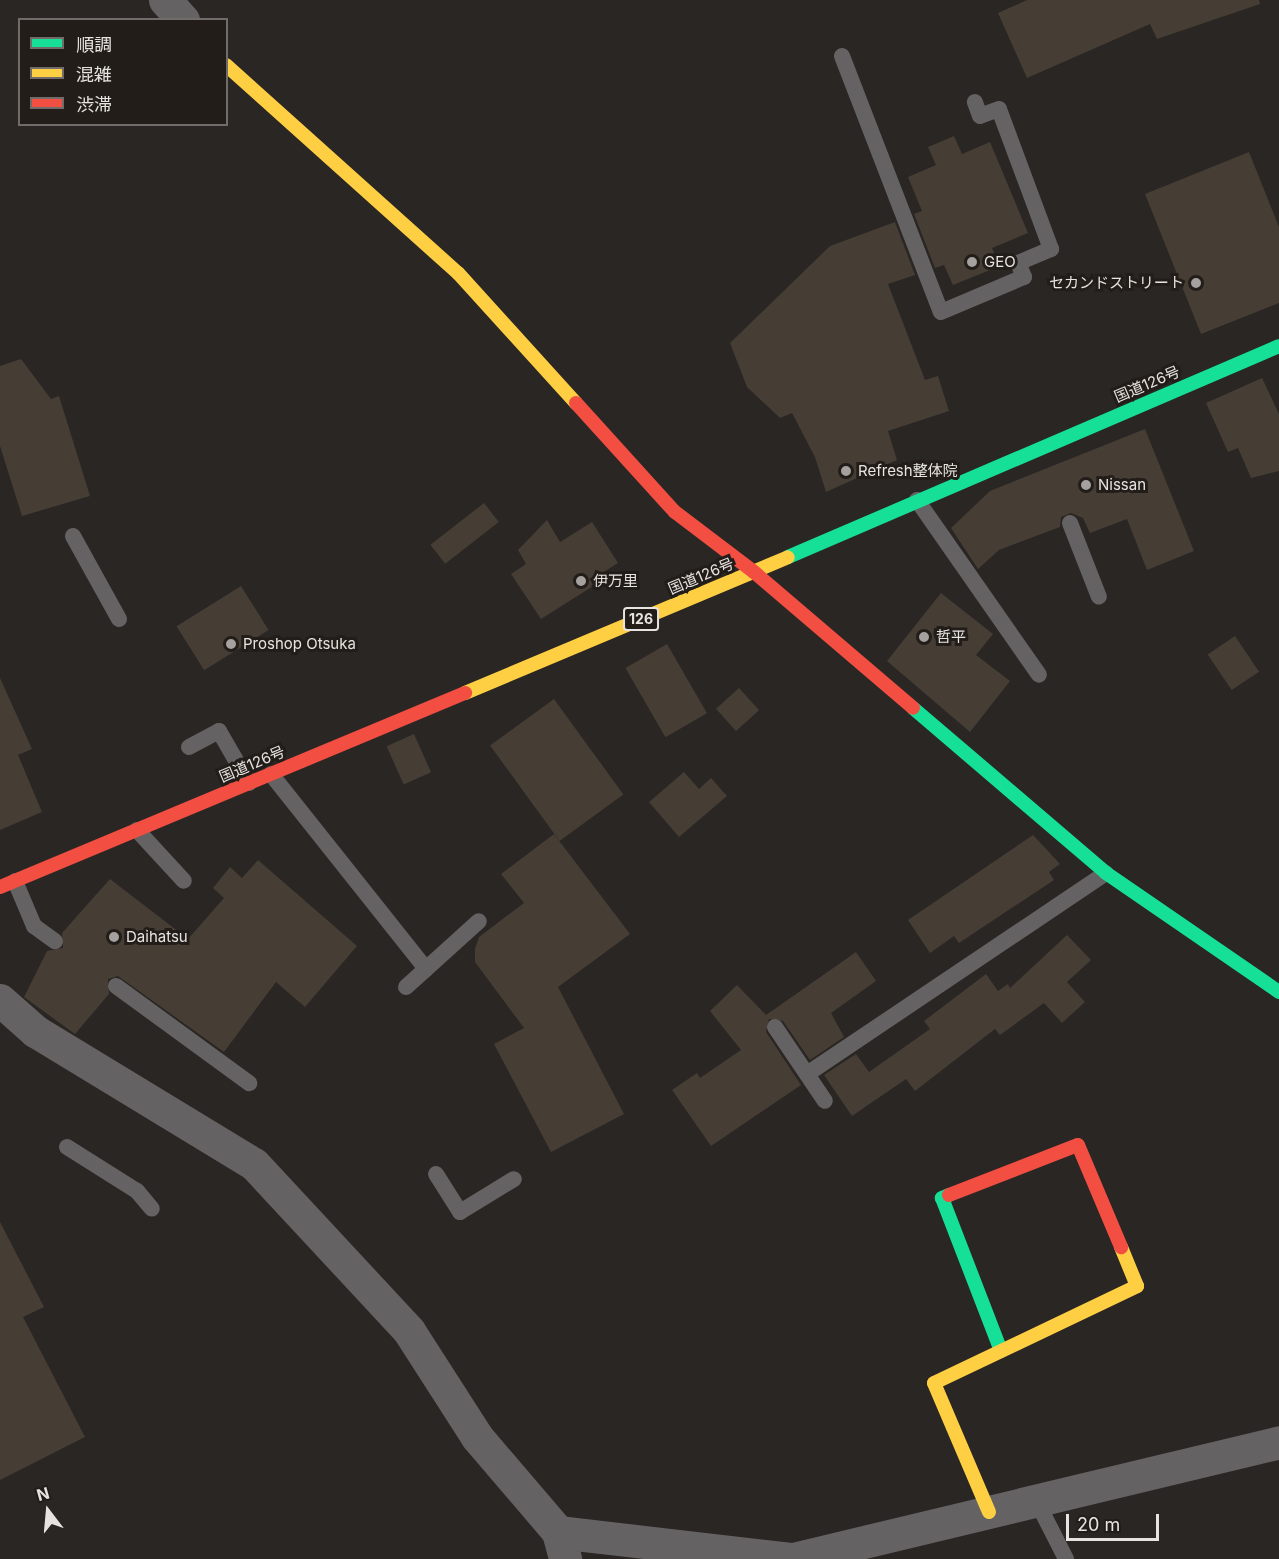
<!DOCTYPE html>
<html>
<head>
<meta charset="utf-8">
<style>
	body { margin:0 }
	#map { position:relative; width:1279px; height:1559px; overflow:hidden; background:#292624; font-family:Inter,"Noto Sans JP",sans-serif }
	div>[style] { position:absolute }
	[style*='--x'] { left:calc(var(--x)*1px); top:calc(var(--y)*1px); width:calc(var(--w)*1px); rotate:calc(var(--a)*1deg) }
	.building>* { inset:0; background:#463d35; transform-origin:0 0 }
	.lane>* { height:16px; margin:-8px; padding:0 8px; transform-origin:8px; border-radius:8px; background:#646262 }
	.street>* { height:33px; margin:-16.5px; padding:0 16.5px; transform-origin:16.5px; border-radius:16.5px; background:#646262 }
	.fast>* { height:14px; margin:-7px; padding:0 7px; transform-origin:7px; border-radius:7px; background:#16e098 }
	.slow>* { height:14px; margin:-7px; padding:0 7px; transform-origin:7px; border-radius:7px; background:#ffcf43 }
	.jam>* { height:14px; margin:-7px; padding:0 7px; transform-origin:7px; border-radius:7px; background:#f24e42 }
	.dots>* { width:16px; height:16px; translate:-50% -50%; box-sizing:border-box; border:3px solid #221d19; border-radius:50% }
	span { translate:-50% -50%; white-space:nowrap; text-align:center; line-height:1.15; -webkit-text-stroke:6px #221d19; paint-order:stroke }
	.shield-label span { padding:2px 4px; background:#221d19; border:2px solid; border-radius:4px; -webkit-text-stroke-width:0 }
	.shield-label { font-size:14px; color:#e7e3e0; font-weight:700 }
	.poi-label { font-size:15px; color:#e7e3e0 }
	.left { translate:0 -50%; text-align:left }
	.right { translate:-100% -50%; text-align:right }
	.street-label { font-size:15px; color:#e7e3e0 }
	.legend { position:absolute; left:18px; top:18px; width:210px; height:108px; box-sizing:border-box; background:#221d19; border:2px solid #716c69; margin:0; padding:8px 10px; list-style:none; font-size:18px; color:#e7e3e0 }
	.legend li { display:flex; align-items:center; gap:12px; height:30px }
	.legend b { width:30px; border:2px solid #716c69 }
	.north { position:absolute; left:18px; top:1481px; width:60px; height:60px; -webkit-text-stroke:4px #221d19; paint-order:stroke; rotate:344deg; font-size:16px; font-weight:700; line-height:24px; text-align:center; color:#e7e3e0 }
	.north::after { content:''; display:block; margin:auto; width:21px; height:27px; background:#e7e3e0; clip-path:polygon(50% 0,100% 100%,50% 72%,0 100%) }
	.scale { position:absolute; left:1066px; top:1514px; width:93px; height:27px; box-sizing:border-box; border:3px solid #e7e3e0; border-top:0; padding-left:8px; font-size:18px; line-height:21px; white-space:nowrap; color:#e7e3e0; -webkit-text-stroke:4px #221d19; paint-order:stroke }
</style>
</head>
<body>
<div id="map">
	<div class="building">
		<div style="clip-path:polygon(1027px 0,1259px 0,1260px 4px,1157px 39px,1150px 24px,1027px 78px,998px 13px)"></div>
		<div style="clip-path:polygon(954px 136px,962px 154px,990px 142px,1028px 233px,992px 248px,1000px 266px,953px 285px,944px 265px,935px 268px,914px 214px,922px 211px,908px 177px,936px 165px,928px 147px)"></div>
		<div style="clip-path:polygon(1249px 152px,1279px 227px,1279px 303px,1201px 334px,1145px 194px)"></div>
		<div style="clip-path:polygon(895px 222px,915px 275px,888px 284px,925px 380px,938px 376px,949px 411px,888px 431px,897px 460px,826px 492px,815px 457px,792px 413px,780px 418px,747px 387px,730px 343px,830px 246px)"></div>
		<div style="clip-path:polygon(21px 359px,51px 399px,59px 396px,90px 496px,22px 516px,0 446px,0 366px)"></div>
		<div style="clip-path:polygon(1262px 378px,1279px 414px,1279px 471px,1251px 478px,1238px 448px,1228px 452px,1206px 403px)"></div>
		<div style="clip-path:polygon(1145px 429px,1194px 551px,1147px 570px,1127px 519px,1090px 533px,1083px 518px,1071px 513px,1061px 517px,1060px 527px,999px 550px,978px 569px,951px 528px,990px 491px)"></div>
		<div style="left:484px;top:503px;width:24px;height:68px;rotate:52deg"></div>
		<div style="clip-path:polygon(547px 520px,560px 542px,592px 522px,618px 563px,594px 578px,598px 583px,541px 619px,511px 574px,526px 564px,518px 550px)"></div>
		<div style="left:241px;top:586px;width:52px;height:76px;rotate:58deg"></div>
		<div style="clip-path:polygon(941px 593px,993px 634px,976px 655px,1010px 681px,970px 732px,887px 661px)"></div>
		<div style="left:1235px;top:636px;width:43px;height:33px;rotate:56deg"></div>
		<div style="left:667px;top:644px;width:80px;height:48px;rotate:60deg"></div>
		<div style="clip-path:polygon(0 678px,32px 749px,18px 755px,42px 812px,0 830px)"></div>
		<div style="left:739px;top:688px;width:30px;height:31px;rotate:48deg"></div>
		<div style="left:554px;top:699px;width:118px;height:79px;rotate:54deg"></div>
		<div style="left:414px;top:734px;width:42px;height:30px;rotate:66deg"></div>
		<div style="clip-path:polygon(684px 772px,699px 789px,711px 778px,727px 796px,679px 837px,649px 802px)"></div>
		<div style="clip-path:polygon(554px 834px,630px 934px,558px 987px,624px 1114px,551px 1152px,494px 1044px,524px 1028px,475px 962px,475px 949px,479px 937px,524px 903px,501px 874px)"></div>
		<div style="clip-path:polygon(1033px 835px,1060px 864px,1049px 872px,1054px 880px,959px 943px,954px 936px,930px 953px,908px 920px)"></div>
		<div style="clip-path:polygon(258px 860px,357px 946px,305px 1007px,276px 982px,224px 1052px,118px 976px,108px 979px,109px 994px,75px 1034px,24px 997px,47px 951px,63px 948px,62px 933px,110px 879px,188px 939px,224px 898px,213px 888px,230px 867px,242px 878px)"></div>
		<div style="clip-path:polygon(1067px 935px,1091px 960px,1067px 982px,1085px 1002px,1062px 1023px,1044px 1003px,1000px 1035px,995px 1029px,915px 1091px,906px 1079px,852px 1116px,824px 1075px,856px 1054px,869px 1072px,930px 1029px,924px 1021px,986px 974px,998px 991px,1008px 984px,1010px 988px)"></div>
		<div style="clip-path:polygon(856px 952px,876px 981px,831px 1013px,844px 1037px,810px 1060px,783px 1021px,769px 1019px,766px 1032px,801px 1085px,711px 1146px,672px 1090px,697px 1073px,700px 1078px,741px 1050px,710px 1011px,737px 985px,766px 1015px)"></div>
		<div style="clip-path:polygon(0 1222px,44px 1307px,23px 1317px,85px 1437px,0 1480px)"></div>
	</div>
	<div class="lane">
		<div style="--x:842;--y:56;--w:274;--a:68.9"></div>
		<div style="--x:941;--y:312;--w:90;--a:-22.9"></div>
		<div style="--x:1024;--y:277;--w:15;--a:-113"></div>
		<div style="--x:1018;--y:263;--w:36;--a:-23"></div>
		<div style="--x:1051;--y:249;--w:149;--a:-110.4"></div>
		<div style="--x:999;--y:109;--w:20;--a:160"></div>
		<div style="--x:980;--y:116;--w:15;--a:-110"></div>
		<div style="--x:917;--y:500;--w:213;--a:55.1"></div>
		<div style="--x:1070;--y:523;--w:79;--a:68.6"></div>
		<div style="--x:73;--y:536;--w:95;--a:61"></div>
		<div style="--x:189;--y:747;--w:34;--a:-28"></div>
		<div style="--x:219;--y:731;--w:60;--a:60"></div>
		<div style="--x:271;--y:774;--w:249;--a:51.5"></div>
		<div style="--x:137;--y:830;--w:69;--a:47.3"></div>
		<div style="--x:15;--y:881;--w:49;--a:67.1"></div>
		<div style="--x:34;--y:926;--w:26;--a:36"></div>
		<div style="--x:116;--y:986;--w:165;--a:36.1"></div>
		<div style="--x:406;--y:987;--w:98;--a:-42.1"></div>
		<div style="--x:775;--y:1027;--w:89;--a:56"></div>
		<div style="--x:807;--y:1074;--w:360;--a:-33.9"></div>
		<div style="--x:67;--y:1147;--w:83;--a:32.2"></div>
		<div style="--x:137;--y:1191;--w:23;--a:50"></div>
		<div style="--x:436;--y:1174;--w:45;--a:57.7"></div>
		<div style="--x:460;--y:1212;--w:63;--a:-31.4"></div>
		<div style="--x:1036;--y:1500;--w:66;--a:63"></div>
	</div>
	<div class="street">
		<div style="--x:165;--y:0;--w:27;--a:48"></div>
		<div style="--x:0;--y:1000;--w:47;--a:41.5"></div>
		<div style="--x:35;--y:1031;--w:256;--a:31.3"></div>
		<div style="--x:254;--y:1164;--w:228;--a:47.1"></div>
		<div style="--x:409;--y:1331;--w:126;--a:57.3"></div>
		<div style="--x:477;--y:1437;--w:125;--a:49.5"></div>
		<div style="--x:558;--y:1532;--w:28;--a:75"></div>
		<div style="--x:558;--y:1532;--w:234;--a:6.6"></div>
		<div style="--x:793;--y:1559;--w:500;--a:-13.5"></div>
	</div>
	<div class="fast">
		<div style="--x:788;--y:557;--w:534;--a:-23.25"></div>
		<div style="--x:913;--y:708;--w:254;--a:40.5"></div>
		<div style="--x:1106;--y:873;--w:210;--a:34.5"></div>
		<div style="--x:949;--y:1195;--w:8;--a:157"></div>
		<div style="--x:942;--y:1198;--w:164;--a:68.9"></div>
	</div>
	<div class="slow">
		<div style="--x:226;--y:65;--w:312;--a:41.9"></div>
		<div style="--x:458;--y:273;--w:176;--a:47.8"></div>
		<div style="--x:465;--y:693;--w:350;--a:-22.8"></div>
		<div style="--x:989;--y:1512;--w:140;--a:-113.1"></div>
		<div style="--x:934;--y:1383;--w:225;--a:-25.5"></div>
		<div style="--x:1137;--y:1286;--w:42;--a:-112.3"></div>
	</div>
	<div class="jam">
		<div style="--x:576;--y:403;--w:147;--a:47.8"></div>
		<div style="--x:675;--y:512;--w:99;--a:37.2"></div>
		<div style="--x:754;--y:572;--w:209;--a:40.5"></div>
		<div style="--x:0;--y:887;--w:504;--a:-22.65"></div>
		<div style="--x:949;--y:1195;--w:138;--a:-21.2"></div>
		<div style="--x:1078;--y:1145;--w:111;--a:67.1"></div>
	</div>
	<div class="dots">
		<div style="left:972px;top:262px;background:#a4a19e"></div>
		<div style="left:1196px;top:283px;background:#a4a19e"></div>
		<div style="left:846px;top:471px;background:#a4a19e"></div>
		<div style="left:1086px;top:485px;background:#a4a19e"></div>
		<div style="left:581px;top:581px;background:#a4a19e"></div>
		<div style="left:924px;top:637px;background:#a4a19e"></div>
		<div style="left:231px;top:644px;background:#a4a19e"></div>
		<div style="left:114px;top:937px;background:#a4a19e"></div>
	</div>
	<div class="shield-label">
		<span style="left:641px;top:619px">126</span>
	</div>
	<div class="poi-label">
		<span class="left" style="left:984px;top:262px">GEO</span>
		<span class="right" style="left:1184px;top:283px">セカンドストリート</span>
		<span class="left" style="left:858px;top:471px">Refresh整体院</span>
		<span class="left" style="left:1098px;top:485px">Nissan</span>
		<span class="left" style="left:593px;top:581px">伊万里</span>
		<span class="left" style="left:936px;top:637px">哲平</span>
		<span class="left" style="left:243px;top:644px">Proshop Otsuka</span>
		<span class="left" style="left:126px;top:937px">Daihatsu</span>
	</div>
	<div class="street-label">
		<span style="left:1147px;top:384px;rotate:-23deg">国道126号</span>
		<span style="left:701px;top:576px;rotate:-23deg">国道126号</span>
		<span style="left:252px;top:764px;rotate:-23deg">国道126号</span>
	</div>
	<ul class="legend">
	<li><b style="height:8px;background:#16e098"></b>順調</li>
	<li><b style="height:8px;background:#ffcf43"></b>混雑</li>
	<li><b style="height:8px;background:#f24e42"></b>渋滞</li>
	</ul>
	<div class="north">N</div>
	<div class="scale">20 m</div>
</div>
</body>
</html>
